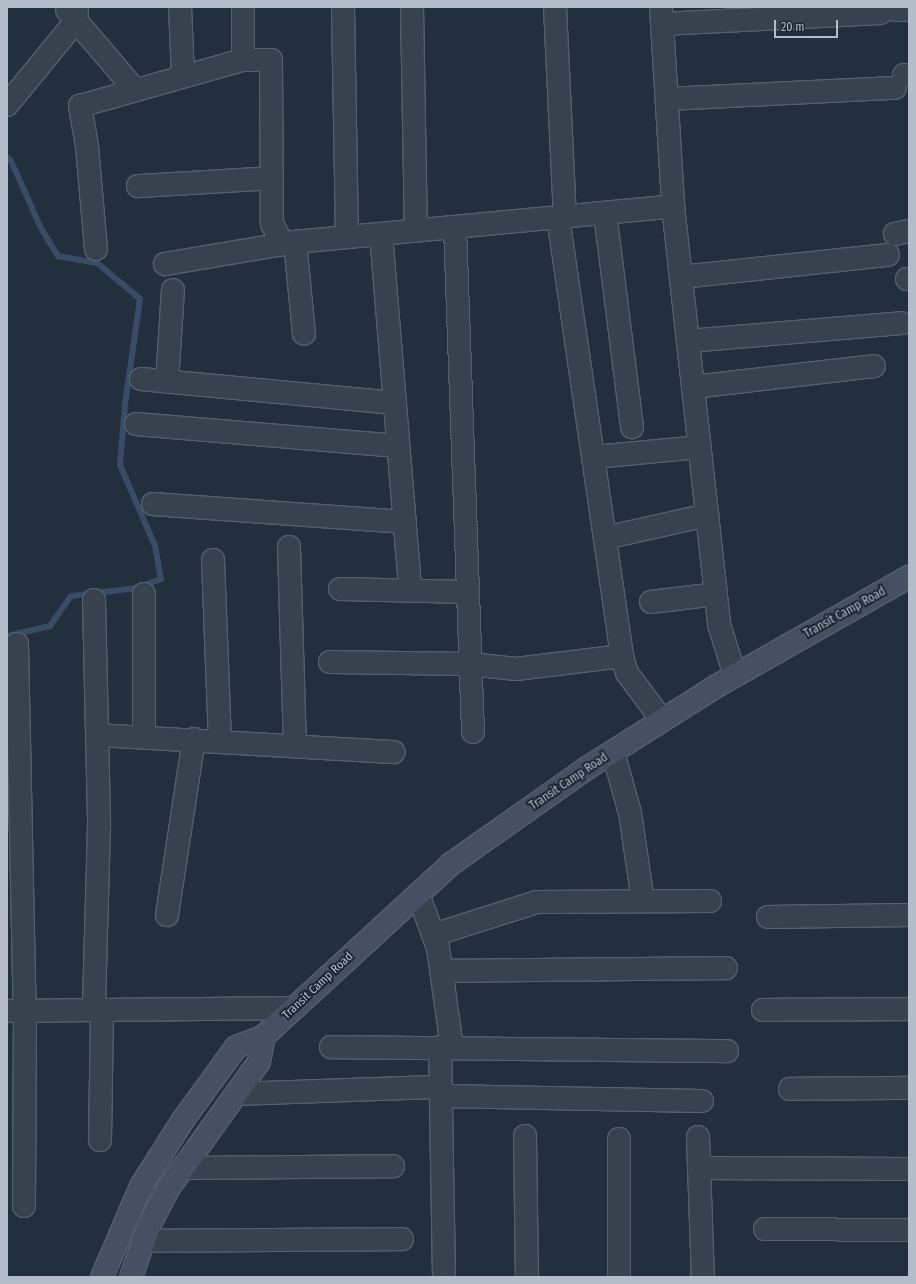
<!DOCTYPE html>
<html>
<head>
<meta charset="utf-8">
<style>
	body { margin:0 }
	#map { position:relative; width:916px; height:1284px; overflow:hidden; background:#242f3e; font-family:"Fira Sans Condensed",sans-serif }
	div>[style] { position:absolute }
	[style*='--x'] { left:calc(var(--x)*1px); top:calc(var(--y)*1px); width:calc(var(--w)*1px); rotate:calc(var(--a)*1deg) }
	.stream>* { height:6px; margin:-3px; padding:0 3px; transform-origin:3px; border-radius:3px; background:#394c67 }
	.roads { filter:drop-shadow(1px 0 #565f6c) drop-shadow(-1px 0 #565f6c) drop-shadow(0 1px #565f6c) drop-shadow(0 -1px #565f6c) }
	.street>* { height:22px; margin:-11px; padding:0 11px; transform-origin:11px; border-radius:11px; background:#38414e }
	.secondary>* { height:22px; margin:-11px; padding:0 11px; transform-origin:11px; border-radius:11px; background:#465061 }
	span { translate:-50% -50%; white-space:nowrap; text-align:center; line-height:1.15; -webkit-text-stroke:4px #1d2633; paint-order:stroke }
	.street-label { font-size:12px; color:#b4bcc9 }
	.frame { position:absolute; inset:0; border:8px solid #b4bcc9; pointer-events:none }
	.scale { position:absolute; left:774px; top:20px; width:64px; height:18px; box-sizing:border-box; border:2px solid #b4bcc9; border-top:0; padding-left:5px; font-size:12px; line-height:14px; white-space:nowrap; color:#b4bcc9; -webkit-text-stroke:3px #1d2633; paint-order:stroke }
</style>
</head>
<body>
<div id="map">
	<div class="stream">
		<div style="--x:7;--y:157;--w:6;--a:45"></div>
		<div style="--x:11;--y:161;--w:73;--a:65.9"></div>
		<div style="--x:41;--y:228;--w:33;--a:59"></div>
		<div style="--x:58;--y:256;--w:40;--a:10"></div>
		<div style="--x:97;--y:263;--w:56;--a:39.9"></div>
		<div style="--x:140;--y:299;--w:107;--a:98.1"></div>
		<div style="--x:125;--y:405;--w:60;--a:94.8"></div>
		<div style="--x:120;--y:465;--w:88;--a:66.6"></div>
		<div style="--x:155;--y:546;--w:34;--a:80"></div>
		<div style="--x:161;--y:579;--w:27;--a:160"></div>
		<div style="--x:136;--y:588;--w:65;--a:173"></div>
		<div style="--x:71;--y:596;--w:37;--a:125"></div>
		<div style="--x:50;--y:626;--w:44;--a:166.9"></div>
	</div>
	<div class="roads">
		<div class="street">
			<div style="--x:180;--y:7;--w:69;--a:87.5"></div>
			<div style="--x:243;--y:7;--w:53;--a:90"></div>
			<div style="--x:343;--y:7;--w:230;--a:89"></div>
			<div style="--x:412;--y:7;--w:224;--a:89"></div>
			<div style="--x:555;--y:7;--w:210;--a:87.3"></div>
			<div style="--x:661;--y:7;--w:199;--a:86.5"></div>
			<div style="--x:673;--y:206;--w:421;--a:83.7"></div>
			<div style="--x:719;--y:624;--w:54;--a:72.9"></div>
			<div style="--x:67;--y:10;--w:105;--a:49.6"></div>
			<div style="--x:896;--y:10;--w:13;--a:0"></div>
			<div style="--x:662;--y:24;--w:219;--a:-2.9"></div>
			<div style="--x:904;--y:75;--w:5;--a:0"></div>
			<div style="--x:667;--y:99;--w:228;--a:-2.8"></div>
			<div style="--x:7;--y:105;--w:109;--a:-50.6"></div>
			<div style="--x:76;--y:21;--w:14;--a:-86"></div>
			<div style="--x:138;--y:186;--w:134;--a:-3.4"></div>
			<div style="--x:605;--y:213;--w:216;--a:82.8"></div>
			<div style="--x:558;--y:217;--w:444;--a:81.7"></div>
			<div style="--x:622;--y:656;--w:18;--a:74"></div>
			<div style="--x:627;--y:673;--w:59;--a:53.3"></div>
			<div style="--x:455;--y:227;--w:505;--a:87.96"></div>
			<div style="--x:381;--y:234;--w:357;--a:85.3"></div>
			<div style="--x:895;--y:234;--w:14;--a:-12"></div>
			<div style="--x:295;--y:242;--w:92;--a:84.4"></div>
			<div style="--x:96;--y:249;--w:103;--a:-95"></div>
			<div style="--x:87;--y:146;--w:41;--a:-99.9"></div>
			<div style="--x:80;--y:106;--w:169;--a:-15.8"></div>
			<div style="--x:243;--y:60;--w:28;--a:0"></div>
			<div style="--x:271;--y:60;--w:164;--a:89.7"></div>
			<div style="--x:272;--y:224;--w:23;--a:61"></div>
			<div style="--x:165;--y:264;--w:132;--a:-9.6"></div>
			<div style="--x:295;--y:242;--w:380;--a:-5.4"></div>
			<div style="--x:681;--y:277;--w:208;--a:-6.1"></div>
			<div style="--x:907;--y:279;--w:2;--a:0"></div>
			<div style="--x:688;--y:341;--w:214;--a:-4.8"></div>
			<div style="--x:141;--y:379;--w:255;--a:5.4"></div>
			<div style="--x:167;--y:382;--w:92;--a:-86.3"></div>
			<div style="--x:693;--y:387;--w:182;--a:-6.6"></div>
			<div style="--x:136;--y:424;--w:263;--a:4.8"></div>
			<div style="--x:594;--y:457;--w:105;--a:-5.4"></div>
			<div style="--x:153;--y:504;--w:252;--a:4.1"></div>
			<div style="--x:605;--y:538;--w:105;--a:-12.7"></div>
			<div style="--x:289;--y:547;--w:199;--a:88.3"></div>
			<div style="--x:213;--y:560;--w:181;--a:87.8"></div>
			<div style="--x:340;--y:589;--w:128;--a:1.3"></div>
			<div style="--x:94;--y:600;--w:226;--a:88.7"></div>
			<div style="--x:99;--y:826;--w:184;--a:91.6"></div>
			<div style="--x:651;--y:602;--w:65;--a:-7"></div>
			<div style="--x:17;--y:644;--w:367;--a:88.8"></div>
			<div style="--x:25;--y:1011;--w:195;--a:90.3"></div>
			<div style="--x:330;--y:662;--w:140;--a:0.8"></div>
			<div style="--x:470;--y:664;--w:46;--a:6.2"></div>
			<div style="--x:516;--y:669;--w:107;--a:-7"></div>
			<div style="--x:97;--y:735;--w:297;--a:3.3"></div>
			<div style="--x:144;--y:737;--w:143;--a:-90"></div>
			<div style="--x:613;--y:752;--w:63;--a:74.4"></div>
			<div style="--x:630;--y:813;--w:89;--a:81.6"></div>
			<div style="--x:418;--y:894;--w:58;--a:69.7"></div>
			<div style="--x:438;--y:948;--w:101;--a:82"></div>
			<div style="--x:167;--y:915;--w:178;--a:-81.3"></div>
			<div style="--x:768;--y:917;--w:141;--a:-0.8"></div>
			<div style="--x:433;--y:935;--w:109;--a:-17.6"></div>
			<div style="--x:537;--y:902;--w:173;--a:-0.3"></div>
			<div style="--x:442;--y:971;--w:284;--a:-0.6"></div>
			<div style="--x:763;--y:1010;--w:146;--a:-0.4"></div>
			<div style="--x:7;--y:1011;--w:286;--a:-0.6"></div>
			<div style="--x:331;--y:1047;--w:396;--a:0.6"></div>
			<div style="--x:440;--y:1047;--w:230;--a:89"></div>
			<div style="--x:790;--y:1089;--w:119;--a:-0.5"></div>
			<div style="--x:236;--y:1094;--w:205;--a:-2"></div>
			<div style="--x:441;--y:1096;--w:261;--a:1.1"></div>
			<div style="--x:525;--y:1136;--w:141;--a:89.2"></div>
			<div style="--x:698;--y:1137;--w:140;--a:88"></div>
			<div style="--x:619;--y:1139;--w:138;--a:90"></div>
			<div style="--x:100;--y:1140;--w:130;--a:-89.1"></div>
			<div style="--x:183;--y:1168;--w:210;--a:-0.5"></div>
			<div style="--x:699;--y:1168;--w:210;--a:0.3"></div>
			<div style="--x:765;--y:1229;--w:144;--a:0.4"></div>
			<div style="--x:143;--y:1241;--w:259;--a:-0.4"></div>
		</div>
		<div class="secondary">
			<div style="--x:102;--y:1277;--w:99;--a:-66.8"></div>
			<div style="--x:141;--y:1186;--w:78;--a:-57.5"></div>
			<div style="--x:183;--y:1120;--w:90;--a:-54"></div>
			<div style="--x:236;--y:1047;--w:30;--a:-21"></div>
			<div style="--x:264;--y:1036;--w:254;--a:-42.6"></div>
			<div style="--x:451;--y:864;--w:166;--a:-35.2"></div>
			<div style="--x:587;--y:768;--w:151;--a:-32.3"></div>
			<div style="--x:715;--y:687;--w:223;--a:-29.6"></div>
			<div style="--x:131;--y:1277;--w:54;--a:-70.6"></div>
			<div style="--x:149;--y:1226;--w:42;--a:-62.8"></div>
			<div style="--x:168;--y:1189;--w:156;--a:-54.4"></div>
			<div style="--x:259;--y:1062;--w:26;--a:-79"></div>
		</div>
	</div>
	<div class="street-label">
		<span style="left:845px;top:613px;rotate:-29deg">Transit Camp Road</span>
		<span style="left:569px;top:782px;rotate:-34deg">Transit Camp Road</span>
		<span style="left:318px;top:986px;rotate:-43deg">Transit Camp Road</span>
	</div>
	<div class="frame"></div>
	<div class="scale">20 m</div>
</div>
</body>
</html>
